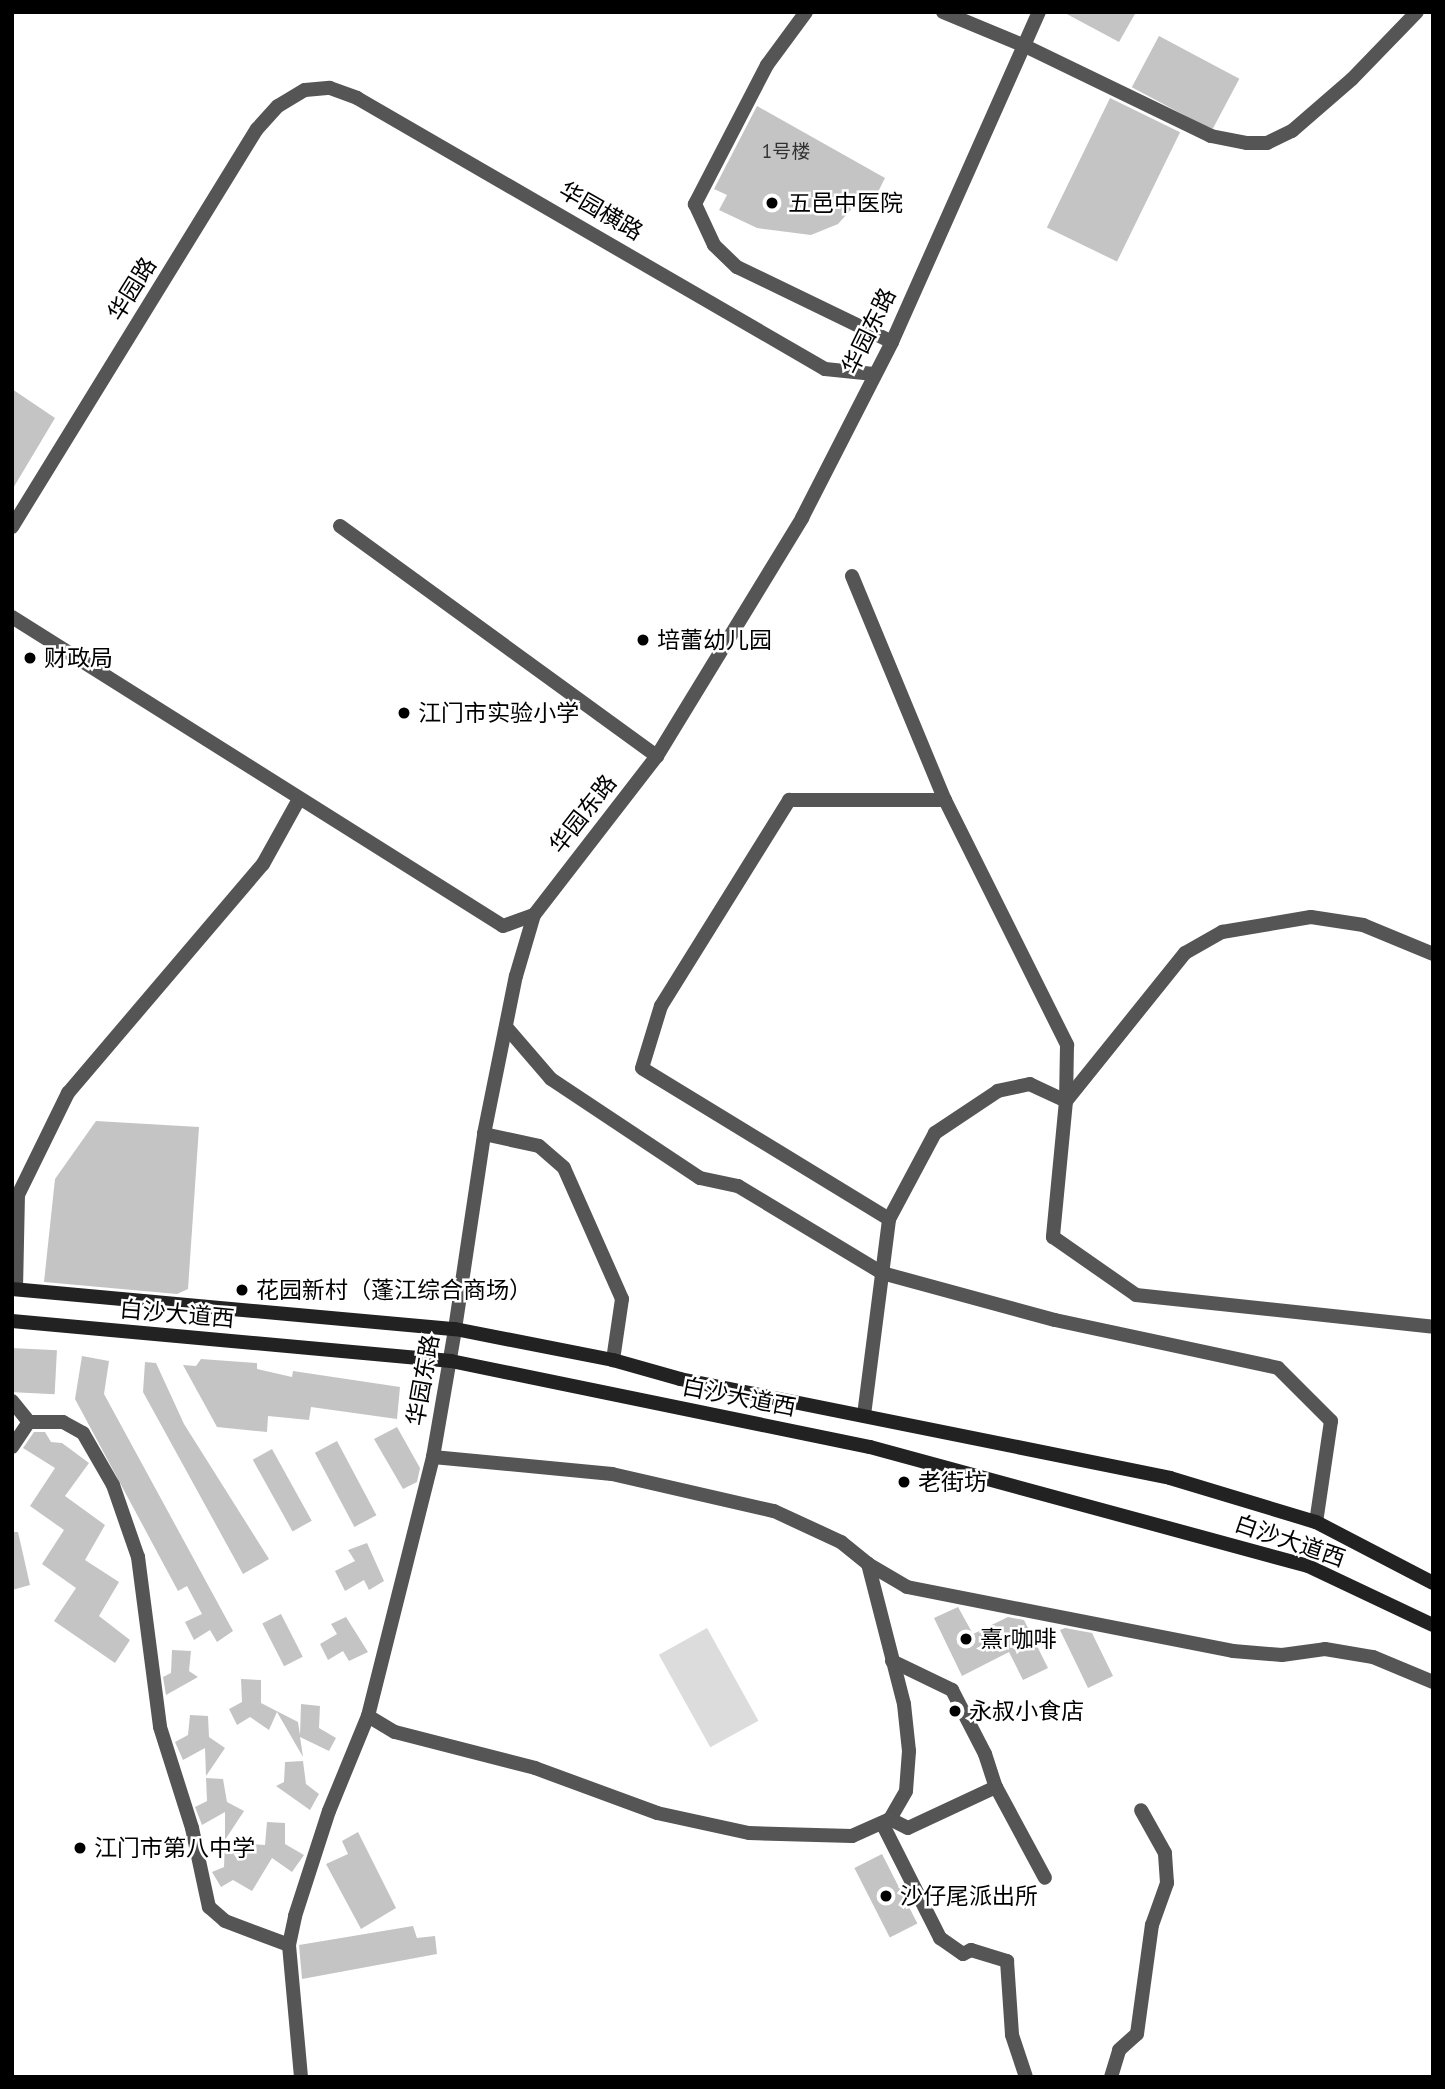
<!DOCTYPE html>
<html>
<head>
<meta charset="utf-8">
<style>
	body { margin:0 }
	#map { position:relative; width:1445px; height:2089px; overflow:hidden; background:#fff; font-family:"PT Sans","Noto Sans SC",sans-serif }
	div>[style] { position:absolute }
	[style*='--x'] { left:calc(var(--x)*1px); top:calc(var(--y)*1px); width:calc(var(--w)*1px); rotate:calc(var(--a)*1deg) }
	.green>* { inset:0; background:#dcdcdc; transform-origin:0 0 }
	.building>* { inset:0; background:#c4c4c4; transform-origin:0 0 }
	.minor>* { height:14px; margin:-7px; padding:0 7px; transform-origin:7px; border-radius:7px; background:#555 }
	.tertiary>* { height:14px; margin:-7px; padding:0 7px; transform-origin:7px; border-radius:7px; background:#555 }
	.secondary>* { height:14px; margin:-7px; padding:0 7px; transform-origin:7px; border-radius:7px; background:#222 }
	.dots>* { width:19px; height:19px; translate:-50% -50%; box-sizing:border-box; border:4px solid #fff; border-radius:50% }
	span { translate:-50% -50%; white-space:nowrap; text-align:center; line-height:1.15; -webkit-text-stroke:5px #fff; paint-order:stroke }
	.number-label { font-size:19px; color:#313131 }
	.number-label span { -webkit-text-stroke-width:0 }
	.poi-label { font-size:23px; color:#000 }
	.left { translate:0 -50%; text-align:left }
	.street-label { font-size:23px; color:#000 }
	.frame { position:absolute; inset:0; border:14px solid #000; pointer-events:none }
</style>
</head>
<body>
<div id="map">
	<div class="green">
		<div style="left:707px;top:1628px;width:106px;height:55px;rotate:61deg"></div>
	</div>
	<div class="building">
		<div style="clip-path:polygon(1063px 12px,1136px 12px,1119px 42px)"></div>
		<div style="left:1159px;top:36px;width:91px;height:58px;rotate:28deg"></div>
		<div style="left:1110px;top:98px;width:78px;height:144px;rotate:26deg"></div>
		<div style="clip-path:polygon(757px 106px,885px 178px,874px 200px,864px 195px,838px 224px,811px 235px,757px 228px,719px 210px,727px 195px,714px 189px)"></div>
		<div style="clip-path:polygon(12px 389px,55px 418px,12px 490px)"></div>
		<div style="clip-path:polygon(96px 1121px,199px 1127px,188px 1289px,177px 1294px,44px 1282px,55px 1179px)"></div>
		<div style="left:12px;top:1348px;width:45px;height:44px;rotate:3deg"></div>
		<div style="clip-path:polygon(82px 1356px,109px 1361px,104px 1394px,233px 1631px,217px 1642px,210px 1630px,194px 1640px,185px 1622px,202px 1614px,187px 1586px,178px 1591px,75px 1399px)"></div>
		<div style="clip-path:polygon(201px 1359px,257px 1363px,257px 1369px,292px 1377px,293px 1371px,400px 1387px,397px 1419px,311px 1407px,309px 1420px,268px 1416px,267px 1432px,217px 1427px,183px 1365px,196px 1366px)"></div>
		<div style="clip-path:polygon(145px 1362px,156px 1363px,184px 1424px,269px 1559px,243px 1574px,143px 1392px)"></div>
		<div style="clip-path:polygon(397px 1427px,420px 1468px,417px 1482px,403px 1489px,374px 1439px)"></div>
		<div style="clip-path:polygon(34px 1432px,45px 1432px,51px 1442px,62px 1443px,89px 1463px,65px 1496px,105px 1525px,85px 1560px,119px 1582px,99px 1616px,130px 1640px,115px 1663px,54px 1621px,76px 1588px,42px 1564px,64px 1530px,30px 1506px,55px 1468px,23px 1448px)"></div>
		<div style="left:337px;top:1441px;width:84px;height:25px;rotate:62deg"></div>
		<div style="left:272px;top:1449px;width:82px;height:22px;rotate:61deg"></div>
		<div style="clip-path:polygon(12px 1532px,18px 1532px,30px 1585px,12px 1590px)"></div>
		<div style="clip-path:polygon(367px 1543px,384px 1581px,369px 1590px,364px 1580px,345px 1591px,335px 1571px,355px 1561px,348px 1550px)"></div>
		<div style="clip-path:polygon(958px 1607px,973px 1634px,1008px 1617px,1024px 1620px,1048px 1668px,1023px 1680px,1009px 1652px,962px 1676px,934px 1618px)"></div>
		<div style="left:281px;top:1614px;width:48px;height:21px;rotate:63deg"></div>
		<div style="clip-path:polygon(346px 1617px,368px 1652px,349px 1661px,343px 1651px,328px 1660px,320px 1644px,337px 1634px,331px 1624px)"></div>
		<div style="clip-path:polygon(1065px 1628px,1092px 1633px,1113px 1676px,1088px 1688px,1060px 1630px)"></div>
		<div style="clip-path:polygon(172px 1650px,191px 1651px,189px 1671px,198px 1677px,166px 1695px,163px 1677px,171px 1673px)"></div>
		<div style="clip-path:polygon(241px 1679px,261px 1680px,261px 1703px,298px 1722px,300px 1735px,301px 1704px,320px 1706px,319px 1728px,336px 1738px,329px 1751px,300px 1737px,303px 1757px,277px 1712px,269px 1730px,250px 1717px,237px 1725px,229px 1709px,242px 1702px)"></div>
		<div style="clip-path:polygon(190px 1715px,208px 1716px,209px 1737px,225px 1748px,206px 1776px,205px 1748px,183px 1760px,175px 1742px,188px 1735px)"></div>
		<div style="clip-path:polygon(303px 1761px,306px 1784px,319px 1794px,310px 1810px,276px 1786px,284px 1782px,285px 1762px)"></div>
		<div style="clip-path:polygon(206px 1778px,223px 1779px,227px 1802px,244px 1811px,225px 1840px,225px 1812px,202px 1825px,195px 1807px,207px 1801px)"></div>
		<div style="clip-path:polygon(267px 1822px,285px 1823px,285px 1844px,304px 1855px,292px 1872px,272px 1858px,252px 1891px,233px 1880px,221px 1887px,212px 1872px,224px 1867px,225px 1842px,265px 1845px)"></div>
		<div style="clip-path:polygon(358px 1832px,396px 1908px,361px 1929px,326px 1864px,348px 1854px,342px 1841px)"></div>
		<div style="left:882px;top:1854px;width:78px;height:31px;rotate:63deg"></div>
		<div style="clip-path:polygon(413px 1926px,417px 1938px,435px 1936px,437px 1954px,302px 1979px,299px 1945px)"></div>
	</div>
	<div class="minor">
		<div style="--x:806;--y:12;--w:66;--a:126.3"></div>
		<div style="--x:767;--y:65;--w:157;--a:117.4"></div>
		<div style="--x:695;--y:204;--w:45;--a:65.1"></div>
		<div style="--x:714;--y:245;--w:32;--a:44"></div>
		<div style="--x:737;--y:267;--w:172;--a:25.8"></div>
		<div style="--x:943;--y:12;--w:89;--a:22.5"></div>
		<div style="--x:1025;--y:46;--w:207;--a:25.8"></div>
		<div style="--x:1211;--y:136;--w:37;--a:11"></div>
		<div style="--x:1247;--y:143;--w:20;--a:0"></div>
		<div style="--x:1267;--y:143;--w:28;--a:-26"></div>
		<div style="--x:1292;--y:131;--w:79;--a:-40.9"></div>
		<div style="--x:1352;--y:79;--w:93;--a:-45.9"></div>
		<div style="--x:340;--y:526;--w:392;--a:36"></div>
		<div style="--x:852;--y:576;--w:243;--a:67.5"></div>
		<div style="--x:507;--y:1028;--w:67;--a:49.2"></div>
		<div style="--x:551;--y:1079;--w:179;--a:33.6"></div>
		<div style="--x:700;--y:1178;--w:39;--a:12"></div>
		<div style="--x:738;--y:1186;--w:168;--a:31.1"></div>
		<div style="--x:882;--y:1273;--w:179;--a:15.2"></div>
		<div style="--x:1055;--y:1320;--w:228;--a:12.1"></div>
		<div style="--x:1278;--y:1368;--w:75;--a:45"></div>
		<div style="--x:1331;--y:1421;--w:102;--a:98.4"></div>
		<div style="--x:1066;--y:1101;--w:40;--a:-155"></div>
		<div style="--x:1030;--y:1084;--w:33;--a:168"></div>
		<div style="--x:998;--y:1091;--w:76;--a:146.3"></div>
		<div style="--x:935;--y:1133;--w:98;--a:118.1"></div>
		<div style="--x:889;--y:1219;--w:289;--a:-148.6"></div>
		<div style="--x:642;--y:1068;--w:65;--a:-73"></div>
		<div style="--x:661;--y:1006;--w:243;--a:-58.1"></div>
		<div style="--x:789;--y:800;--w:156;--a:0"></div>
		<div style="--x:945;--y:800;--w:274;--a:63.5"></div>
		<div style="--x:1067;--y:1045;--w:56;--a:91"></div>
		<div style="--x:1066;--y:1101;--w:137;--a:95.5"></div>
		<div style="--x:1053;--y:1237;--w:101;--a:34.9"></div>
		<div style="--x:1136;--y:1295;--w:299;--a:6.1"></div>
		<div style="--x:1066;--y:1101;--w:190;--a:-51.2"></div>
		<div style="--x:1185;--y:953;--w:43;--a:-29.6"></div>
		<div style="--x:1222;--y:932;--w:90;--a:-9.6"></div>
		<div style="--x:1311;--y:917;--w:53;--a:8.7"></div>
		<div style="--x:1363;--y:925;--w:76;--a:22.5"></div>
		<div style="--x:484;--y:1134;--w:56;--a:12.3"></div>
		<div style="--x:539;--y:1146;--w:33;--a:41"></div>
		<div style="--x:564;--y:1168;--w:143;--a:66.1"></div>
		<div style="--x:622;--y:1299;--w:62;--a:98.4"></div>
		<div style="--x:16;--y:1289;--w:94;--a:-88.8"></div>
		<div style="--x:18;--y:1195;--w:114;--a:-63.9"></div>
		<div style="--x:68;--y:1093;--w:301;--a:-49.6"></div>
		<div style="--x:263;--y:864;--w:74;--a:-61"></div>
		<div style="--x:12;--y:1401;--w:27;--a:51"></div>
		<div style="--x:864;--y:1415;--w:198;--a:-82.7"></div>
		<div style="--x:12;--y:1447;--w:30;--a:-56"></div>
		<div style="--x:29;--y:1422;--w:34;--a:0"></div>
		<div style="--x:63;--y:1422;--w:23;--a:29"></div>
		<div style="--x:83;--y:1433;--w:60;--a:60"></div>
		<div style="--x:113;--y:1485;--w:76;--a:70.9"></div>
		<div style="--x:138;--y:1557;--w:171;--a:82.6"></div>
		<div style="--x:160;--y:1727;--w:106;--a:72.4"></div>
		<div style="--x:192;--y:1828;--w:81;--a:77.9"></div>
		<div style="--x:209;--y:1907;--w:21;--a:41"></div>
		<div style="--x:225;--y:1921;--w:68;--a:20.6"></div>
		<div style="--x:433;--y:1457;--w:180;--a:5.4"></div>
		<div style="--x:612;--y:1474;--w:166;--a:12.9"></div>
		<div style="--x:774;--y:1511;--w:74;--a:24.8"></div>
		<div style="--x:841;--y:1542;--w:35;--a:39"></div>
		<div style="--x:868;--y:1564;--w:45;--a:30.5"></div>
		<div style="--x:907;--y:1587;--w:332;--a:11.1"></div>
		<div style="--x:1233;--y:1651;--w:49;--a:4.7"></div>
		<div style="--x:1282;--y:1655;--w:43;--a:-7.9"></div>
		<div style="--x:1325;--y:1649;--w:49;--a:9.5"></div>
		<div style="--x:1373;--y:1657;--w:65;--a:22.6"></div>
		<div style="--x:892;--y:1661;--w:67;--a:25.8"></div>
		<div style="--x:952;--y:1690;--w:72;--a:62.7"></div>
		<div style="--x:985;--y:1754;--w:35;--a:72"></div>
		<div style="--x:368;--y:1716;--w:31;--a:31"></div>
		<div style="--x:395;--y:1732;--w:145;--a:14.4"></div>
		<div style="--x:535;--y:1768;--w:130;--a:20.2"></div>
		<div style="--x:657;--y:1813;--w:94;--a:12.3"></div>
		<div style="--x:749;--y:1833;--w:103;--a:1.7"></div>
		<div style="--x:852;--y:1836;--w:42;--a:-24.1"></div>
		<div style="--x:890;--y:1819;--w:32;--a:-60"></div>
		<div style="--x:906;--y:1791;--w:40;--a:-85.7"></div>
		<div style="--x:909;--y:1751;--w:47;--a:-96.1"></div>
		<div style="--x:904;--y:1704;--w:145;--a:-104.4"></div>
		<div style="--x:890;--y:1819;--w:20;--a:27"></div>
		<div style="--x:908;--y:1828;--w:97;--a:-25"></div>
		<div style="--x:996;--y:1787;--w:103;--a:61.7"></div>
		<div style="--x:883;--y:1825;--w:127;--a:63.2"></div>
		<div style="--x:940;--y:1938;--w:28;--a:35"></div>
		<div style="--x:963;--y:1954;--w:9;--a:-27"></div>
		<div style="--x:971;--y:1950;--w:38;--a:17"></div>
		<div style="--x:1007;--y:1961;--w:74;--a:86.1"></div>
		<div style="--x:1012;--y:2035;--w:44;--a:71.6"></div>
		<div style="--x:301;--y:2077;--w:133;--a:-95.2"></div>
		<div style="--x:289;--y:1945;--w:30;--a:-78"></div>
		<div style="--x:295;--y:1916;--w:110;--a:-72.1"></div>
		<div style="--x:329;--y:1811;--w:103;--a:-67.7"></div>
		<div style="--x:368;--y:1716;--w:267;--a:-75.9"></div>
		<div style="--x:433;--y:1457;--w:130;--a:-80.2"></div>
		<div style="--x:1111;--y:2077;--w:28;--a:-73"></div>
		<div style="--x:1119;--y:2050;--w:24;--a:-42"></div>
		<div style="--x:1137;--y:2034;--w:110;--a:-82.2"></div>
		<div style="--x:1152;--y:1925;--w:45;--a:-70.3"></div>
		<div style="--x:1167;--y:1883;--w:30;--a:-94"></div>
		<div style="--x:1165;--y:1853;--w:49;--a:-119.2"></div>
	</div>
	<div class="tertiary">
		<div style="--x:12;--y:527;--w:467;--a:-58.4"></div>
		<div style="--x:257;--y:129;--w:31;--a:-48"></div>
		<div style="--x:278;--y:106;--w:31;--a:-31"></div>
		<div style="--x:305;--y:90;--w:25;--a:-5"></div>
		<div style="--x:330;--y:88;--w:29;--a:20"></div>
		<div style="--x:357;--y:98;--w:541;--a:30.07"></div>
		<div style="--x:825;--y:369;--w:49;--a:5.8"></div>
		<div style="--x:12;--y:617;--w:580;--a:32.18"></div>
		<div style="--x:503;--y:926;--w:33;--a:-20"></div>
		<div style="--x:455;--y:1329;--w:197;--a:-81.5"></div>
		<div style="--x:484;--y:1134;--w:161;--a:-78.6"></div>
		<div style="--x:516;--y:976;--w:64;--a:-73.6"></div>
		<div style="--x:534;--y:915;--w:201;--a:-52.3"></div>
		<div style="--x:657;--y:756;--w:279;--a:-58.6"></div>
		<div style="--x:802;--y:518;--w:198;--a:-62.9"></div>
		<div style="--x:892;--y:342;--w:361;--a:-66"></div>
	</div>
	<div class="secondary">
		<div style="--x:12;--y:1289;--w:445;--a:5.2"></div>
		<div style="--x:455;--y:1329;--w:161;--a:11.1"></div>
		<div style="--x:613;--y:1360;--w:70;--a:15.8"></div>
		<div style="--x:680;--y:1379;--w:500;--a:11.4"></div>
		<div style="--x:1170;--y:1478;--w:152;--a:16.8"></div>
		<div style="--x:1316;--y:1522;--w:132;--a:27.5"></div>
		<div style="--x:12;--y:1321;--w:441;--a:5.2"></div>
		<div style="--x:451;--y:1361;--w:428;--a:11.6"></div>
		<div style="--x:870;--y:1447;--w:454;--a:15.2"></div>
		<div style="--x:1308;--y:1566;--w:138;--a:25.3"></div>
	</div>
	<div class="dots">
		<div style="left:772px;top:203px;background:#000"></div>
		<div style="left:643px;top:640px;background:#000"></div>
		<div style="left:30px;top:658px;background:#000"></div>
		<div style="left:404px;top:713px;background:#000"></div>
		<div style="left:242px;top:1290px;background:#000"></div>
		<div style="left:904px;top:1482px;background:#000"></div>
		<div style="left:966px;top:1639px;background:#000"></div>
		<div style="left:955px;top:1711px;background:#000"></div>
		<div style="left:80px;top:1848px;background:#000"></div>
		<div style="left:886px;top:1896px;background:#000"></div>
	</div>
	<div class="number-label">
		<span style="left:786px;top:152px">1号楼</span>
	</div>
	<div class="poi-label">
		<span class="left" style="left:788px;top:203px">五邑中医院</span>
		<span class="left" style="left:657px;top:640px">培蕾幼儿园</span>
		<span class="left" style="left:44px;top:658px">财政局</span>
		<span class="left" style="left:418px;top:713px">江门市实验小学</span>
		<span class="left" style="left:256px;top:1290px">花园新村（蓬江综合商场）</span>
		<span class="left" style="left:918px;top:1482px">老街坊</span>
		<span class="left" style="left:980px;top:1639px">熹r咖啡</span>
		<span class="left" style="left:969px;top:1711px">永叔小食店</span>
		<span class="left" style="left:94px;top:1848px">江门市第八中学</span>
		<span class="left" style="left:900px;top:1896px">沙仔尾派出所</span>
	</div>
	<div class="street-label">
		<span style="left:601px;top:211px;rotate:30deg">华园横路</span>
		<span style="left:132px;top:289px;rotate:-58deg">华园路</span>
		<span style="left:869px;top:331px;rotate:-64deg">华园东路</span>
		<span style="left:583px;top:814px;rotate:-52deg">华园东路</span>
		<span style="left:177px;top:1314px;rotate:5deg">白沙大道西</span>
		<span style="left:423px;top:1380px;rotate:-80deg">华园东路</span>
		<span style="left:739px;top:1397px;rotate:11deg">白沙大道西</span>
		<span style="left:1290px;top:1541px;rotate:19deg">白沙大道西</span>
	</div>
	<div class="frame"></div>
</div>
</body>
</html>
